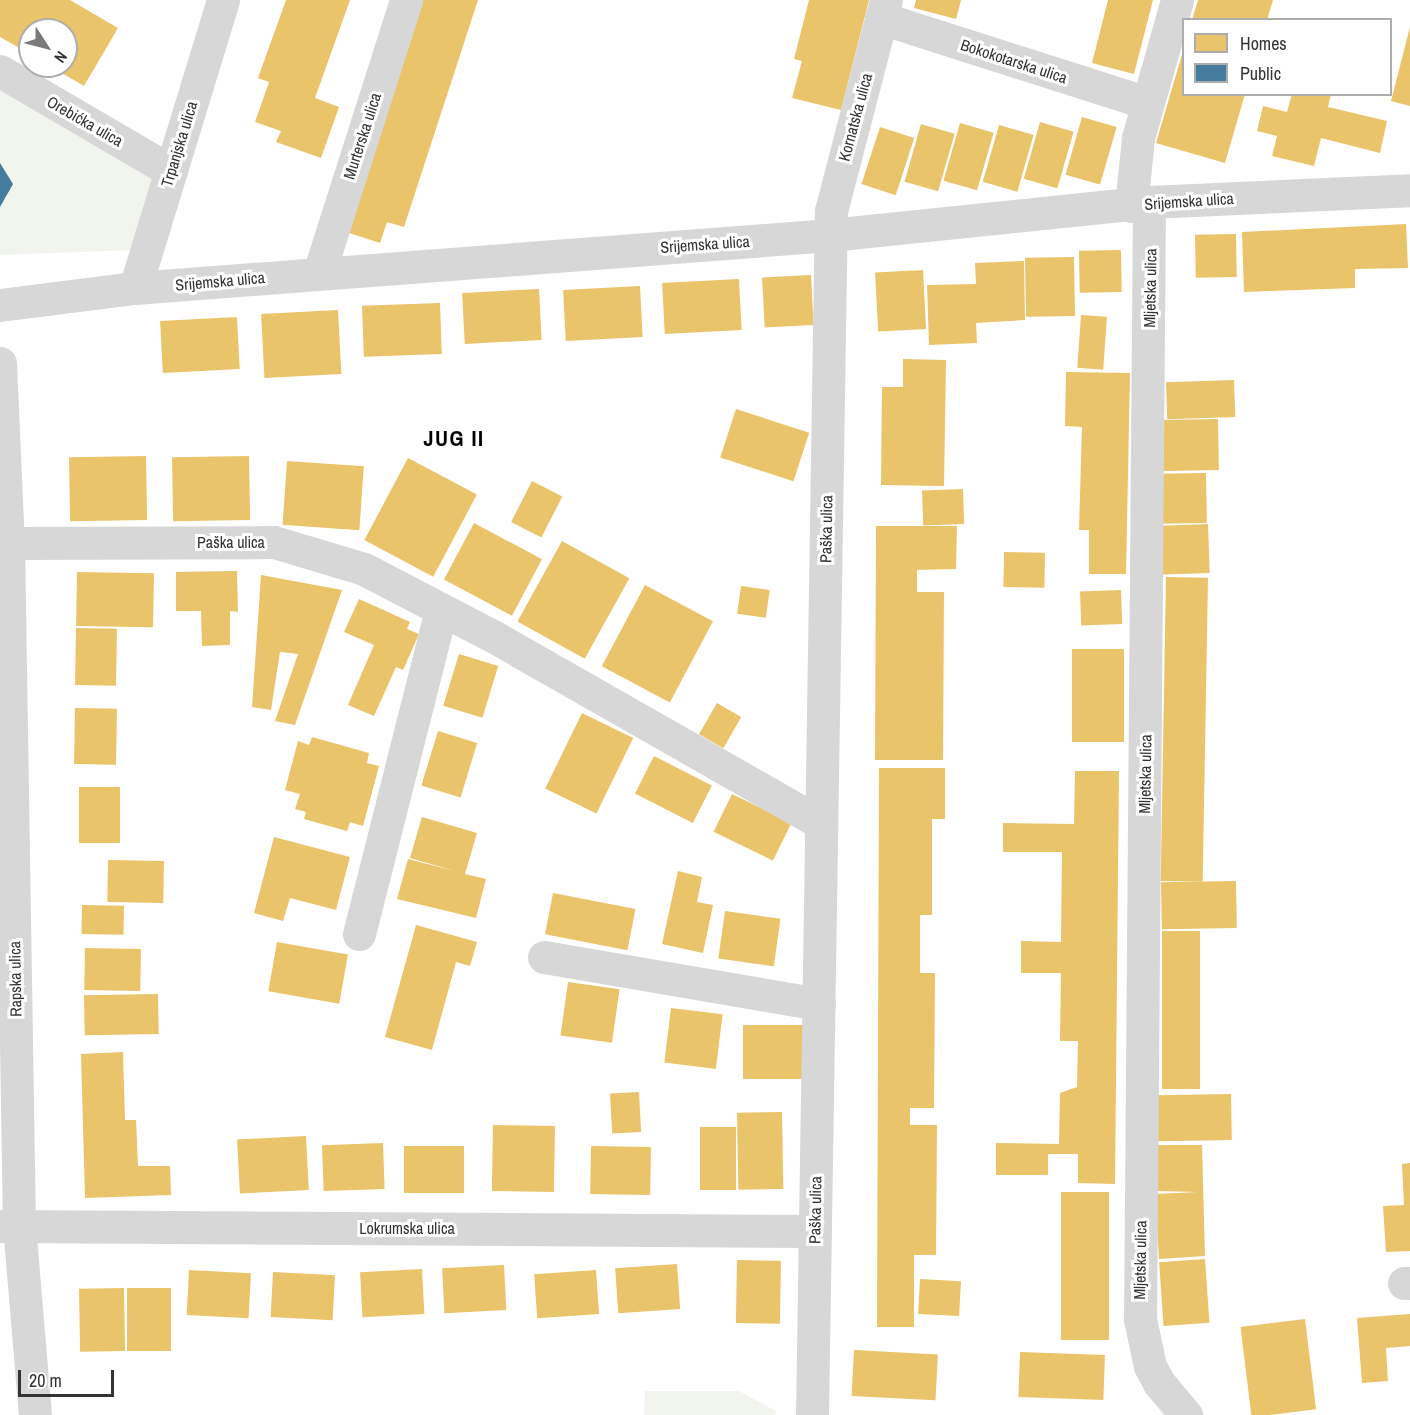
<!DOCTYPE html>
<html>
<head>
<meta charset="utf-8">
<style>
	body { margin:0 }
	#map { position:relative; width:1410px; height:1415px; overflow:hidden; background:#fff; font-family:"Archivo Narrow",sans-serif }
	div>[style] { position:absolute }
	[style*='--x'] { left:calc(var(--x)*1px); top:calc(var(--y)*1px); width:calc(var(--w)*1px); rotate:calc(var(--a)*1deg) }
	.green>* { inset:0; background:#f1f5ed }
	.homes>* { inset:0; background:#e9c46a; transform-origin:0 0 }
	.public>* { inset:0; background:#457b9d }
	.minor>* { height:33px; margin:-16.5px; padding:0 16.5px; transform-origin:16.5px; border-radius:16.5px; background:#d7d7d7 }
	span { translate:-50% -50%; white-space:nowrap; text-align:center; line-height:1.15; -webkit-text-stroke:6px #fff; paint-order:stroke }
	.street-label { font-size:16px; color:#333 }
	.district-label { font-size:22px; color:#000; font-weight:700; letter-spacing:1.5px }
	.legend { position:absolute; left:1182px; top:18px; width:210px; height:78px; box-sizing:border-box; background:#fff; border:2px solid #adadad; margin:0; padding:8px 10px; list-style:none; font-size:18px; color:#333 }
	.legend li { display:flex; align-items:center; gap:12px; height:30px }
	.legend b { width:30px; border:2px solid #adadad }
	.north { position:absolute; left:18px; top:18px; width:60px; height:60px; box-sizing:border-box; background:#fff; border:2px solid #adadad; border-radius:50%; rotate:126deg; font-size:16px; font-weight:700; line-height:24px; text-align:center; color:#333 }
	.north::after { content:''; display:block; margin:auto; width:21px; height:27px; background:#7a7a7a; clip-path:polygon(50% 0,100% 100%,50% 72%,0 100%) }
	.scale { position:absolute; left:18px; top:1370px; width:96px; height:27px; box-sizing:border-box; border:3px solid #333; border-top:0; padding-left:8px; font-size:18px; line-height:21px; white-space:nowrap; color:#333; -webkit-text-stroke:4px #fff; paint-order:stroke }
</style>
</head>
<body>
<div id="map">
	<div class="green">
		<div style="clip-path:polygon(0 86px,160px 175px,135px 250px,0 255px)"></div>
		<div style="clip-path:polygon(645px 1391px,739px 1391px,776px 1411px,775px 1415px,644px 1415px)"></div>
	</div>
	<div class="homes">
		<div style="clip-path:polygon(0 0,70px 0,118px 28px,84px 86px,50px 66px,66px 66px,66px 30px,30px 30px,30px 54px,0 37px)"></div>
		<div style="clip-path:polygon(286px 0,350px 0,315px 98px,339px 107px,321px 158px,276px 142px,281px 131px,255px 122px,269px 82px,258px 78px)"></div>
		<div style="clip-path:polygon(415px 0,478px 0,404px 227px,387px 222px,380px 243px,340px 230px)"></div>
		<div style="clip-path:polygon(809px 0,869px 0,841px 110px,792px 98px,802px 61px,794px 59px)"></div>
		<div style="clip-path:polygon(916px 0,961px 0,956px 19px,914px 8px)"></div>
		<div style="clip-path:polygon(1108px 0,1153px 0,1134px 74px,1092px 63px)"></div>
		<div style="clip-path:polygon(1198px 0,1273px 0,1267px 20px,1192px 20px)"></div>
		<div style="clip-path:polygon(1410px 27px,1410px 106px,1391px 101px)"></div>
		<div style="clip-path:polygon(1183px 51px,1184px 94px,1245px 94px,1225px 163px,1156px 143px)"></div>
		<div style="clip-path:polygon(1292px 94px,1331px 94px,1328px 107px,1387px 121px,1380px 153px,1321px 138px,1314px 166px,1272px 156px,1277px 136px,1257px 131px,1263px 106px,1287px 112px)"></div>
		<div style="left:1082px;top:117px;width:36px;height:60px;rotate:16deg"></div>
		<div style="left:1040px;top:122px;width:35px;height:59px;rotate:16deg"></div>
		<div style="left:960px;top:123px;width:35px;height:60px;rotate:16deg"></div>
		<div style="left:921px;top:124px;width:35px;height:60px;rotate:16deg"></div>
		<div style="left:999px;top:125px;width:36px;height:59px;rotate:16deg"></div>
		<div style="left:880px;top:127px;width:36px;height:60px;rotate:18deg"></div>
		<div style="clip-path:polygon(1406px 224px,1408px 268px,1355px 269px,1355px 288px,1244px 292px,1242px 232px)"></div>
		<div style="left:1236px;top:234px;width:43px;height:41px;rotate:89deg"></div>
		<div style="left:1121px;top:250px;width:42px;height:42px;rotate:89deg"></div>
		<div style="left:1074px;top:257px;width:59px;height:49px;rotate:89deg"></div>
		<div style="clip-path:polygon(1024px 261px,1025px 320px,976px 323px,977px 343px,929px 345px,927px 285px,976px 284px,975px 263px)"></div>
		<div style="left:923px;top:270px;width:59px;height:48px;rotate:87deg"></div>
		<div style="left:811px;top:275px;width:50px;height:49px;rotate:87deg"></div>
		<div style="left:739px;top:279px;width:51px;height:77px;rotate:87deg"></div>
		<div style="left:640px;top:286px;width:51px;height:77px;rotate:87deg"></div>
		<div style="left:539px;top:289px;width:51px;height:77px;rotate:87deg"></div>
		<div style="left:440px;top:303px;width:51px;height:78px;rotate:88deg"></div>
		<div style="left:338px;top:310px;width:64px;height:77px;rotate:87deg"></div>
		<div style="left:1081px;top:315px;width:26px;height:53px;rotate:4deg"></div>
		<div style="left:237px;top:317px;width:52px;height:77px;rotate:87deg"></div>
		<div style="clip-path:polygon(903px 359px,946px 360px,944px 486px,881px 485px,882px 387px,903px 387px)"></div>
		<div style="clip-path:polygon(1066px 372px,1130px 373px,1126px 574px,1089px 574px,1089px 530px,1079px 530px,1082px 427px,1065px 426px)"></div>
		<div style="left:1234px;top:380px;width:37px;height:68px;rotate:88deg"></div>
		<div style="left:736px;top:409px;width:77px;height:51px;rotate:18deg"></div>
		<div style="left:1218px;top:419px;width:51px;height:57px;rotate:89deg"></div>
		<div style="left:146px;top:456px;width:64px;height:77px;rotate:89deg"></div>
		<div style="left:249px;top:456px;width:64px;height:77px;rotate:89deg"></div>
		<div style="left:408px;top:458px;width:78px;height:93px;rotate:28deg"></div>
		<div style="left:287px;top:461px;width:77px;height:64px;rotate:4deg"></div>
		<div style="left:1206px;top:473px;width:50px;height:47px;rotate:89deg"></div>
		<div style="left:532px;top:481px;width:34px;height:46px;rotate:27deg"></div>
		<div style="left:963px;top:489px;width:35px;height:41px;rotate:88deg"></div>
		<div style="left:474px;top:523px;width:77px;height:64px;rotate:28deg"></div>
		<div style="left:1208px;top:524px;width:49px;height:47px;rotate:88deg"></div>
		<div style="clip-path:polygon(876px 526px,957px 526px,956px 569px,917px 570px,917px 592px,944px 592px,943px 760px,875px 760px)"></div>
		<div style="left:562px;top:541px;width:77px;height:92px;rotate:29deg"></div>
		<div style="left:1004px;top:552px;width:41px;height:35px;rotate:1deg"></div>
		<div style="clip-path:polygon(237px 571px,238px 612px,230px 611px,230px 645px,202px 646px,201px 611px,176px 611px,176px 572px)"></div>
		<div style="left:77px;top:572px;width:77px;height:54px;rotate:1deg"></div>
		<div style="clip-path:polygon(261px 575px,342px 590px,295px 725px,275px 721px,298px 654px,280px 652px,271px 710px,252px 707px)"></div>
		<div style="left:1166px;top:577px;width:42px;height:304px;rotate:1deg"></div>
		<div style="left:645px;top:585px;width:77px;height:92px;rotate:28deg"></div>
		<div style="left:741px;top:586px;width:29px;height:28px;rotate:8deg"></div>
		<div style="left:1121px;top:590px;width:34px;height:41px;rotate:88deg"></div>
		<div style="clip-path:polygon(359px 599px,410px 622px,407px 629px,419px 634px,403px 670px,396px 667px,374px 716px,348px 705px,374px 645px,344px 632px)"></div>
		<div style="left:76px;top:628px;width:41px;height:57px;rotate:1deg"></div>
		<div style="left:1124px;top:649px;width:93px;height:52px;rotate:90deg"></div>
		<div style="left:459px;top:654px;width:41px;height:54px;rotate:17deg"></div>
		<div style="left:717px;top:703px;width:28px;height:36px;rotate:30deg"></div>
		<div style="left:75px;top:708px;width:42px;height:56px;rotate:1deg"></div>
		<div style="left:582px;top:713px;width:57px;height:84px;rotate:26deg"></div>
		<div style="left:438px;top:731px;width:41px;height:57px;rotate:17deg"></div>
		<div style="clip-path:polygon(312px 737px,369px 753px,367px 763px,379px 766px,363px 826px,350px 822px,347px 831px,304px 819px,306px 812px,295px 809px,300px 794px,285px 790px,298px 741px,309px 745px)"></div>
		<div style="left:654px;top:756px;width:65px;height:42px;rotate:27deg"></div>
		<div style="clip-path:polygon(879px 768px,945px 768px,945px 819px,932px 819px,932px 915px,920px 915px,920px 973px,935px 973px,934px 1108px,910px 1108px,910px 1125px,937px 1125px,936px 1255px,914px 1255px,914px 1327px,877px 1327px)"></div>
		<div style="clip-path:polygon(1075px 771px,1119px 771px,1115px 1184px,1078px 1183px,1078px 1154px,1048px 1154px,1048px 1175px,996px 1175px,996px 1143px,1059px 1144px,1060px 1093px,1077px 1087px,1078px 1041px,1060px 1041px,1061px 973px,1021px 973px,1021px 941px,1061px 942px,1062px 852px,1003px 852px,1003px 823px,1074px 824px)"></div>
		<div style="left:79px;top:787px;width:41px;height:56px"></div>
		<div style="left:732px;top:794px;width:66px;height:42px;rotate:26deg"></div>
		<div style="clip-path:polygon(422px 817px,477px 833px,465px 874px,486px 879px,476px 918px,397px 899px,408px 859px,455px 871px,410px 858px)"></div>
		<div style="clip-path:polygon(274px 837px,350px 857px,336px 910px,290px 898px,283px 921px,254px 913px)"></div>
		<div style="left:108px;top:860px;width:56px;height:42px;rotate:1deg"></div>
		<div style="clip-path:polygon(678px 871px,702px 877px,697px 902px,713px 905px,703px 953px,662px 944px)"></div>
		<div style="left:1236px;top:881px;width:47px;height:75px;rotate:89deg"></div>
		<div style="left:553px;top:893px;width:84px;height:42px;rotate:11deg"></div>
		<div style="left:82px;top:905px;width:42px;height:29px;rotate:1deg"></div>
		<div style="left:725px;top:911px;width:56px;height:48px;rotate:8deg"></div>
		<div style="clip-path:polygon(416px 925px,477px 942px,470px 966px,456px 962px,432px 1050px,385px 1037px)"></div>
		<div style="left:1162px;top:931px;width:38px;height:158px"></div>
		<div style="left:277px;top:942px;width:72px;height:50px;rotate:10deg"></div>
		<div style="left:85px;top:948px;width:56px;height:42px;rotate:1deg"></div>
		<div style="left:568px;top:982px;width:52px;height:54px;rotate:8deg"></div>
		<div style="left:158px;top:994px;width:40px;height:74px;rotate:89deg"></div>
		<div style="left:671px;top:1008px;width:52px;height:55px;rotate:7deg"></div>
		<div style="left:809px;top:1025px;width:54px;height:66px;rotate:90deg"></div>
		<div style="clip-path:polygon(123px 1052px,125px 1120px,136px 1120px,138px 1166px,170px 1166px,171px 1195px,85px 1198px,81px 1054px)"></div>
		<div style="left:639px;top:1092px;width:40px;height:29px;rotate:87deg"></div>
		<div style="left:1231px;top:1094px;width:46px;height:75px;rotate:89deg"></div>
		<div style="left:782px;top:1112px;width:77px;height:45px;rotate:89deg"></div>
		<div style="left:493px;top:1125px;width:62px;height:66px;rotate:1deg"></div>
		<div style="left:700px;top:1127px;width:36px;height:63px"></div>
		<div style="left:306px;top:1136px;width:54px;height:69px;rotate:87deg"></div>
		<div style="left:383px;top:1143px;width:46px;height:61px;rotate:88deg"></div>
		<div style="clip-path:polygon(1157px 1145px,1202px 1145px,1205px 1256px,1159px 1259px,1155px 1194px,1198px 1192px,1157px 1191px)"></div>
		<div style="left:404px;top:1146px;width:60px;height:47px"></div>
		<div style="left:591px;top:1146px;width:60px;height:48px;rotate:1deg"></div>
		<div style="clip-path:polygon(1410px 1163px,1410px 1251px,1386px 1252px,1383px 1206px,1404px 1205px,1402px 1164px)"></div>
		<div style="left:1061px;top:1192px;width:48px;height:148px"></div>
		<div style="left:1205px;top:1259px;width:64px;height:46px;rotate:86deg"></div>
		<div style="left:737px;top:1260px;width:44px;height:63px;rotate:1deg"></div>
		<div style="left:677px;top:1264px;width:45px;height:62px;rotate:86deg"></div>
		<div style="left:504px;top:1265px;width:45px;height:62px;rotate:87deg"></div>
		<div style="left:422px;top:1269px;width:45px;height:62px;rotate:87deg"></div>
		<div style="left:189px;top:1270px;width:62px;height:45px;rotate:3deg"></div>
		<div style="left:596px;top:1270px;width:44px;height:62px;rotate:86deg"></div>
		<div style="left:273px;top:1272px;width:62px;height:45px;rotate:3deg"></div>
		<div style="left:920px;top:1279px;width:41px;height:35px;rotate:3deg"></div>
		<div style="left:124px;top:1288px;width:63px;height:45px;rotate:89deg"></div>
		<div style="left:127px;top:1288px;width:44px;height:63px"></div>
		<div style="clip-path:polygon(1410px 1314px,1410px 1346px,1386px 1348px,1388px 1381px,1362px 1383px,1357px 1318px)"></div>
		<div style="left:1305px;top:1319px;width:91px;height:65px;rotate:83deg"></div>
		<div style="left:854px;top:1350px;width:84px;height:46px;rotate:3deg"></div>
		<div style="left:1020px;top:1352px;width:85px;height:45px;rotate:2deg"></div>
	</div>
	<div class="public">
		<div style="clip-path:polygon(0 163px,13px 184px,0 207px)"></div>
	</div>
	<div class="minor">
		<div style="--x:881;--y:18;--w:279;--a:17.7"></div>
		<div style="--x:0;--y:71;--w:198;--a:30.3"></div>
		<div style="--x:1149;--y:202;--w:1117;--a:90.46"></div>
		<div style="--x:1140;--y:1319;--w:48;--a:78"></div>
		<div style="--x:1150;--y:1366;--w:19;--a:62"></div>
		<div style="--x:1159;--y:1383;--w:42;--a:49.8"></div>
		<div style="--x:1131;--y:206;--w:68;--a:-84.1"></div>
		<div style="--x:1138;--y:138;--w:143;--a:-74.2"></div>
		<div style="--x:319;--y:273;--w:287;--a:-72.3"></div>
		<div style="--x:135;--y:288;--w:301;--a:-73"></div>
		<div style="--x:0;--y:305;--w:136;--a:-7.2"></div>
		<div style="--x:135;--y:288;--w:697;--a:-4.36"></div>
		<div style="--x:830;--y:235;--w:321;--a:-5.9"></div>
		<div style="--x:1149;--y:202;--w:261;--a:-2.6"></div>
		<div style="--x:0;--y:363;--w:180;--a:87.5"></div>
		<div style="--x:8;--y:543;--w:682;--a:89.08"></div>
		<div style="--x:19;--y:1225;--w:191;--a:85.2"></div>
		<div style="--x:8;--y:543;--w:266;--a:-0.2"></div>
		<div style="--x:274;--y:542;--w:94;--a:16.7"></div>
		<div style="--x:364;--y:569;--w:143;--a:27.5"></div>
		<div style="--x:491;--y:635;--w:380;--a:29.7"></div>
		<div style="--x:359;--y:934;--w:334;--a:-75.8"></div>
		<div style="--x:544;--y:957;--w:279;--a:9.7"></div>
		<div style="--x:0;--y:1226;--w:815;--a:0.35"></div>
		<div style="--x:1404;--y:1283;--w:6;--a:0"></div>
		<div style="--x:812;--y:1415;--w:1204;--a:-89.1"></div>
		<div style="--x:831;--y:211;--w:218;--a:-75.4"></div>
	</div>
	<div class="street-label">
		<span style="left:1014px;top:61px;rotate:18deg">Bokokotarska ulica</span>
		<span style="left:855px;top:117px;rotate:-75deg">Kornatska ulica</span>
		<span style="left:85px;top:121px;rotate:30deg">Orebićka ulica</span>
		<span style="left:362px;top:136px;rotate:-72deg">Murterska ulica</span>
		<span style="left:179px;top:144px;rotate:-73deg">Trpanjska ulica</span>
		<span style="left:1189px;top:201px;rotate:-4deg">Srijemska ulica</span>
		<span style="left:705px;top:244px;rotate:-4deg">Srijemska ulica</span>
		<span style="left:220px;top:281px;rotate:-5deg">Srijemska ulica</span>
		<span style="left:1150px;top:288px;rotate:-89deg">Mljetska ulica</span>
		<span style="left:826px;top:529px;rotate:-89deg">Paška ulica</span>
		<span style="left:231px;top:542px">Paška ulica</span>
		<span style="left:1145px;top:774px;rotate:-89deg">Mljetska ulica</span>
		<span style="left:15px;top:979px;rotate:-91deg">Rapska ulica</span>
		<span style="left:815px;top:1210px;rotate:-89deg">Paška ulica</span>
		<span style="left:407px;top:1228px">Lokrumska ulica</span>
		<span style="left:1140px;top:1260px;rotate:-89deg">Mljetska ulica</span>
	</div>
	<div class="district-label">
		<span style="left:454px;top:439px">JUG II</span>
	</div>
	<ul class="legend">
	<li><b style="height:16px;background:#e9c46a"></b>Homes</li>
	<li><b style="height:16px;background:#457b9d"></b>Public</li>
	</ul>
	<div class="north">N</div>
	<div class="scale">20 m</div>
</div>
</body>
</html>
